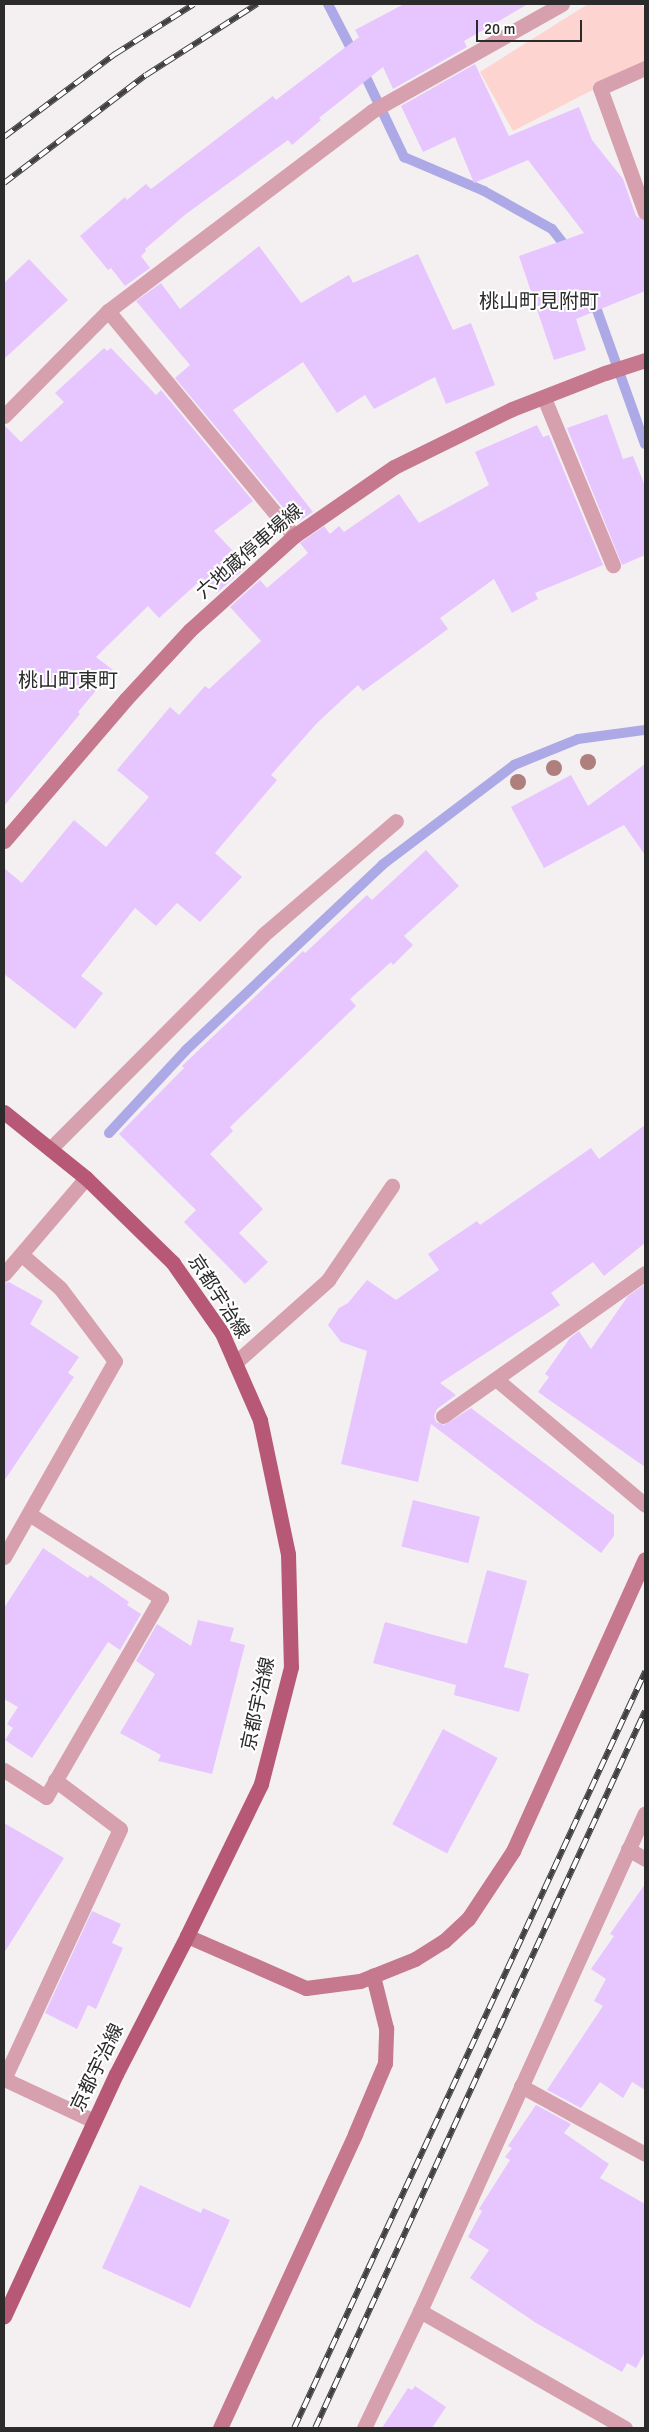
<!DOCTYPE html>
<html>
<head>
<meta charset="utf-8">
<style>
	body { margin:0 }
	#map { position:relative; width:649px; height:2432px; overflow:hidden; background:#f4f0f2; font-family:Signika,"Noto Sans JP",sans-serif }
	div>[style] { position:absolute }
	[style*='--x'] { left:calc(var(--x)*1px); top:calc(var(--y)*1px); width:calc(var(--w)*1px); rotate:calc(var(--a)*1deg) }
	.green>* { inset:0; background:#fdd4cf }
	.stream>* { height:10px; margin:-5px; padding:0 5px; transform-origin:5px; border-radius:5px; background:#aca9e6 }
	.building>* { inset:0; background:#e7c5ff; transform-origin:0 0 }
	.lane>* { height:15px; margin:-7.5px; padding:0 7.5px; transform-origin:7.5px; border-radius:7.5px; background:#d6a0ae }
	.street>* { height:15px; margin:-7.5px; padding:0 7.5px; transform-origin:7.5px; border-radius:7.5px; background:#d6a0ae }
	.secondary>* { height:15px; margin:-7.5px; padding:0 7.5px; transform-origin:7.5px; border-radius:7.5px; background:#c5788e }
	.primary>* { height:15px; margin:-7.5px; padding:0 7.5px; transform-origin:7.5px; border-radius:7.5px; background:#b75976 }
	.rail>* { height:5.5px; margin-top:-2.75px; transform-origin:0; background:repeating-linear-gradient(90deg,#fff 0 11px,#414041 0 22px); box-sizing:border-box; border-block:1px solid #414041 }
	.trees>* { width:16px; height:16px; margin:-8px; border-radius:50%; background:#ae7f7d }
	span { translate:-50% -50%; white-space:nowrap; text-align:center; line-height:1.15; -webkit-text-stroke:4px #fff; paint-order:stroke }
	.street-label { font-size:19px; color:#2c2b2c }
	.neighbourhood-label { font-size:20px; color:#2c2b2c }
	.frame { position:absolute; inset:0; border:5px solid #2c2b2c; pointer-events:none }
	.scale { position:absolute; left:476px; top:20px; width:106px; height:22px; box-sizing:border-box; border:2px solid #2c2b2c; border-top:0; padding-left:6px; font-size:15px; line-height:18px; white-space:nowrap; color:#2c2b2c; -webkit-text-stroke:4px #fff; paint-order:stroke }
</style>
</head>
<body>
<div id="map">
	<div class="green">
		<div style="clip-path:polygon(588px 4px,641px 4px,645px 9px,645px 63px,513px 131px,480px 72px)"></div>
	</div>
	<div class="stream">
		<div style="--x:328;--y:4;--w:59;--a:62.6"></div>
		<div style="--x:362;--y:69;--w:98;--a:64.5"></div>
		<div style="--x:404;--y:157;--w:87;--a:23"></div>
		<div style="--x:484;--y:191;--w:78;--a:29.2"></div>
		<div style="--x:552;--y:229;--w:28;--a:52"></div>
		<div style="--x:593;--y:299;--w:154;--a:70.3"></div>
		<div style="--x:109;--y:1133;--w:113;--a:-47.1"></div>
		<div style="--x:186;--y:1050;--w:270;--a:-43.3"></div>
		<div style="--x:382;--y:865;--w:166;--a:-37.1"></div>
		<div style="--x:514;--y:765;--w:69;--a:-22.1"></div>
		<div style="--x:578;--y:739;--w:68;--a:-7.7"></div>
	</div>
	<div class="building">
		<div style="clip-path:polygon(404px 4px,528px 4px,464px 41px,467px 47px,393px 89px,383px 67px,319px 118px,321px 120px,292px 145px,288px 140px,186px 214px,145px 249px,146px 251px,141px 256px,150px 268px,125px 286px,111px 268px,108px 270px,80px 236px,125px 197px,127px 200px,146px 184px,151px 189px,273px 96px,276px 100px,359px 37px,355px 30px)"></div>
		<div style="clip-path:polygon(475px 64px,509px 136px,579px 107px,592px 140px,623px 179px,636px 216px,645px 221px,645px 291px,576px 319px,586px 350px,554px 360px,519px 256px,584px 233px,528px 160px,474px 183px,455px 137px,423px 152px,401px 106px)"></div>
		<div style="clip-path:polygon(259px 246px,301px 303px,349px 275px,353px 283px,418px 254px,453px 330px,471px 323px,495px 385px,446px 404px,435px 377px,374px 409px,365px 395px,337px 413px,303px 362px,233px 410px,313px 512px,296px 523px,175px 378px,190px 365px,136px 301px,161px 283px,180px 309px)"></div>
		<div style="clip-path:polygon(29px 259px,68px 300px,4px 359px,4px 283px)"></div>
		<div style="clip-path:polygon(104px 348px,107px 351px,111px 348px,156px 395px,161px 390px,253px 501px,214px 531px,247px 566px,217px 593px,203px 578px,159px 618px,148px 606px,96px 657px,113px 670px,78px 712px,80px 714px,4px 806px,4px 425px,21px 442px,64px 402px,55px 393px)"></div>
		<div style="clip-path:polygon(607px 414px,623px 459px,633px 456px,645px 486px,645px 555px,622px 565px,567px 428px)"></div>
		<div style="clip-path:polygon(537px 425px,543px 437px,549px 435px,603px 565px,535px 593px,538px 599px,512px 613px,494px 579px,440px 618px,448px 629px,363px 691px,358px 685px,317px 723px,271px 775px,277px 780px,215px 853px,242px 877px,200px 922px,177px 903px,156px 926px,135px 908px,81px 976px,103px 993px,75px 1029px,4px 974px,4px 868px,22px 883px,74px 820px,106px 847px,149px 797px,117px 770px,170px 707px,179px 715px,205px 686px,209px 689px,261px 641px,230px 607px,260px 580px,267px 588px,308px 553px,300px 543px,324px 526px,330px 534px,339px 526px,344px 532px,399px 494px,419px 523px,489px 485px,475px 452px)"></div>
		<div style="clip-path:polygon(645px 764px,645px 855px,624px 825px,544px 868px,511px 807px,571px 775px,588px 806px)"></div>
		<div style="clip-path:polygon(426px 850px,459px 886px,404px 936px,413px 945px,393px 965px,391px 962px,350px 999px,356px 1006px,230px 1127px,233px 1131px,210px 1154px,263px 1209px,239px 1233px,268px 1262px,245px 1284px,184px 1222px,196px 1210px,119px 1134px,184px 1068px,182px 1066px,303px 951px,305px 953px,367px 895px,372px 900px)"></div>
		<div style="clip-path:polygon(645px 1125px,645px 1243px,604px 1276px,593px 1262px,551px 1293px,560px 1305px,440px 1383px,456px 1395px,437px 1409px,434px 1416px,436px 1422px,444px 1425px,471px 1408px,614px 1515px,614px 1536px,601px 1553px,431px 1424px,418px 1482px,341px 1464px,367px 1351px,341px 1342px,328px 1325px,339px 1308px,348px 1303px,367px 1280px,396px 1300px,439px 1270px,428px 1254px,477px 1221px,480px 1225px,591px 1148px,599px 1159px)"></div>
		<div style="clip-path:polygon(9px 1282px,43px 1301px,30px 1324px,79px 1357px,68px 1373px,74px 1377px,4px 1481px,4px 1283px)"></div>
		<div style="clip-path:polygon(645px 1284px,645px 1467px,538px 1392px,549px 1377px,545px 1374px,570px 1338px,579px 1331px,591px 1349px,628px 1296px)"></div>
		<div style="left:413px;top:1500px;width:69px;height:48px;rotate:14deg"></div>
		<div style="clip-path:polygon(43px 1548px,88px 1578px,90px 1575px,129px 1602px,127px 1605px,141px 1614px,120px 1650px,108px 1642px,32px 1758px,5px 1740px,13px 1728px,7px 1724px,18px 1707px,4px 1699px,4px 1608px)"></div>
		<div style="clip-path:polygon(487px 1570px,527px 1581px,504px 1667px,529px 1674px,519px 1712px,454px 1695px,456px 1685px,373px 1663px,385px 1622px,467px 1644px)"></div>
		<div style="clip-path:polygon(198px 1620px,234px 1628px,230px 1641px,245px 1645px,212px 1774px,158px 1761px,161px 1755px,120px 1733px,155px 1674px,136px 1661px,157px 1624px,191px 1646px)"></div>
		<div style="left:443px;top:1729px;width:62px;height:108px;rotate:28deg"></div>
		<div style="clip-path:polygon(4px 1823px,64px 1858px,4px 1953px)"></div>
		<div style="clip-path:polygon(645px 1884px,645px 2090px,632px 2082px,623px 2098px,600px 2082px,581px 2108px,547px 2090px,603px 2006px,594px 2001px,606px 1979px,591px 1969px,614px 1936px,610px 1934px)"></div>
		<div style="clip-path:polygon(92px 1911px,121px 1924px,112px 1943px,123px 1948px,96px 2009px,88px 2005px,77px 2029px,45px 2013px)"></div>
		<div style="clip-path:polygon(536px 2105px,571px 2124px,564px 2133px,609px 2164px,600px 2178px,645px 2204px,645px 2352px,636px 2368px,627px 2363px,622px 2372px,536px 2323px,470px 2278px,489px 2250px,468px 2237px,482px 2211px,479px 2209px,510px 2160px,505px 2157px,512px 2148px,508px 2146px)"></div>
		<div style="clip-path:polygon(140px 2185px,201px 2213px,203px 2208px,230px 2220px,190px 2308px,102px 2268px)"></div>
		<div style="clip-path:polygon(415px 2386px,446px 2407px,432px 2428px,382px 2428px,408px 2388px,412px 2390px)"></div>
	</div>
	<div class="lane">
		<div style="--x:645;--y:68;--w:49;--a:156"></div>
		<div style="--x:600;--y:88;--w:132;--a:70.1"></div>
		<div style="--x:496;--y:1379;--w:195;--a:40.2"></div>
		<div style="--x:443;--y:1416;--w:247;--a:-35.3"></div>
		<div style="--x:55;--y:1780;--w:81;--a:37"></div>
		<div style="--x:120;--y:1829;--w:276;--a:114.9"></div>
		<div style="--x:4;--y:2079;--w:99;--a:25"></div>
	</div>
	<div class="street">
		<div style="--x:108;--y:311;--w:292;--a:50.4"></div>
		<div style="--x:544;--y:398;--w:181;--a:67.6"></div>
		<div style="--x:4;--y:416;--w:148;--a:-45.3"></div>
		<div style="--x:108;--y:311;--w:331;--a:-37.1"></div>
		<div style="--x:372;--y:111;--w:218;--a:-29.4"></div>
		<div style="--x:50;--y:1149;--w:302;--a:-45.1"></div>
		<div style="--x:263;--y:935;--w:175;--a:-40.6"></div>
		<div style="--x:4;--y:1274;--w:126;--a:-49.5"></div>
		<div style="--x:235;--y:1363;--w:125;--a:-41.7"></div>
		<div style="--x:328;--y:1280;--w:114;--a:-55.8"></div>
		<div style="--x:4;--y:1557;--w:225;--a:-60.5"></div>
		<div style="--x:115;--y:1361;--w:91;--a:-127"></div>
		<div style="--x:60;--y:1288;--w:50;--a:-139"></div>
		<div style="--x:4;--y:1770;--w:50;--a:32.7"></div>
		<div style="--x:46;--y:1797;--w:230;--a:-60"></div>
		<div style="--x:161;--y:1598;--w:156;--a:-147.5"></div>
		<div style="--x:628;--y:1849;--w:20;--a:30"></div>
		<div style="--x:521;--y:2086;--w:141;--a:28.7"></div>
		<div style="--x:420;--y:2311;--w:236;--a:29.7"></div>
		<div style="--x:364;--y:2428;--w:130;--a:-64.4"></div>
		<div style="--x:420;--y:2311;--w:546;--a:-65.69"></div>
	</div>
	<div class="secondary">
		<div style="--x:4;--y:841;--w:187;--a:-49.3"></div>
		<div style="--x:126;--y:699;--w:94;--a:-47.2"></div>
		<div style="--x:190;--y:630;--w:140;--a:-42.1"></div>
		<div style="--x:294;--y:536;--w:121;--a:-34.6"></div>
		<div style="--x:394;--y:467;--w:131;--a:-26.2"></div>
		<div style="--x:512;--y:409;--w:100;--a:-21.2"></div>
		<div style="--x:605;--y:373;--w:42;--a:-18"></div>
		<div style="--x:187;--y:1936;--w:130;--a:23.6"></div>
		<div style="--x:306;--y:1988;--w:54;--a:-7.4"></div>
		<div style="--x:360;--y:1981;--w:59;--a:-21.8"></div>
		<div style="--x:415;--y:1959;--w:34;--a:-32"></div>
		<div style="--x:444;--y:1941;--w:33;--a:-43"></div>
		<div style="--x:468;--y:1919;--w:82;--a:-56.5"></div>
		<div style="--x:513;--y:1851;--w:320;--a:-65.7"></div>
		<div style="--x:220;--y:2428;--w:324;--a:-65.3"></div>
		<div style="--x:355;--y:2134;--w:77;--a:-67.1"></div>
		<div style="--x:385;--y:2063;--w:35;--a:-88"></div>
		<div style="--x:386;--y:2028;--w:54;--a:-104"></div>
	</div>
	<div class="primary">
		<div style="--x:4;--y:1112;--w:105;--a:38.8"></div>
		<div style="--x:86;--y:1178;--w:122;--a:44.3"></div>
		<div style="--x:173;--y:1263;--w:85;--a:55"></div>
		<div style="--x:222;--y:1333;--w:95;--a:66.4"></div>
		<div style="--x:260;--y:1420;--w:137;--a:78.2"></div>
		<div style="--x:288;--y:1554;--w:113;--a:88.5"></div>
		<div style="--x:291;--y:1667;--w:121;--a:104.4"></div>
		<div style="--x:261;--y:1784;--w:169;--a:116"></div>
		<div style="--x:187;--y:1936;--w:155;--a:117.2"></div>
		<div style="--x:116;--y:2074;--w:267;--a:114.8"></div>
	</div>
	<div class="rail">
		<div style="--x:4;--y:137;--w:139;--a:-36.8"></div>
		<div style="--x:115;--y:54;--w:93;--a:-32.3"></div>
		<div style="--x:4;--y:183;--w:178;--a:-37.3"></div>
		<div style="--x:146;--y:75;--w:132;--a:-32.6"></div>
		<div style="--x:294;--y:2428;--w:834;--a:-65.1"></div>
		<div style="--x:315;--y:2428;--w:789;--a:-65.29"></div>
	</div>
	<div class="trees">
		<div style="left:588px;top:762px"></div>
		<div style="left:554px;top:768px"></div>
		<div style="left:518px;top:782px"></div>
	</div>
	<div class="street-label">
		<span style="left:250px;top:552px;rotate:-41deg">六地蔵停車場線</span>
		<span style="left:218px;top:1297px;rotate:57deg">京都宇治線</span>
		<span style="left:259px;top:1704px;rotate:-78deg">京都宇治線</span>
		<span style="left:98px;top:2068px;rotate:-64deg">京都宇治線</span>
	</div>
	<div class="neighbourhood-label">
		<span style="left:539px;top:301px">桃山町見附町</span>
		<span style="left:68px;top:680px">桃山町東町</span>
	</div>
	<div class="frame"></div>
	<div class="scale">20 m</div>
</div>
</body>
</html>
